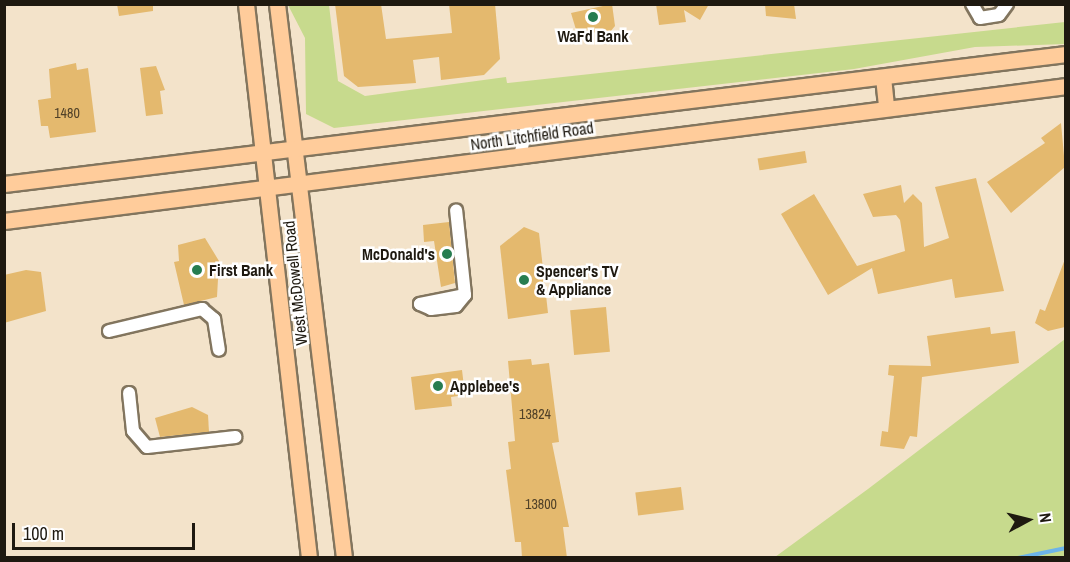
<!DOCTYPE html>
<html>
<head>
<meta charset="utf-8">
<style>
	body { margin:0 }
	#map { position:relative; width:1070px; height:562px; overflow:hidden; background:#f3e3ca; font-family:"Archivo Narrow",sans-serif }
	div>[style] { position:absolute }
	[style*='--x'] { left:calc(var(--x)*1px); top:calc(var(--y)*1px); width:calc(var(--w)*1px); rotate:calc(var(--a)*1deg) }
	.green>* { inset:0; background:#c7da8d }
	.stream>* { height:4px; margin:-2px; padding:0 2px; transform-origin:2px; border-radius:2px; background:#6db4ea }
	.building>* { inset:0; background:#e4b96e; transform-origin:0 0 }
	.roads { filter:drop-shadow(2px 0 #82755e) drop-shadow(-2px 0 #82755e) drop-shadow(0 2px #82755e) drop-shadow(0 -2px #82755e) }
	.minor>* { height:12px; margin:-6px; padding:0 6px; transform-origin:6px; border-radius:6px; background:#fff }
	.major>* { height:15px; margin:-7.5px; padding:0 7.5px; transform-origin:7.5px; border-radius:7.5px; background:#ffcc9b }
	.dots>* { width:16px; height:16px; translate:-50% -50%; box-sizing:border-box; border:3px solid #fff; border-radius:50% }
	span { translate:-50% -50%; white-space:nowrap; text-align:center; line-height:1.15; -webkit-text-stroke:5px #fff; paint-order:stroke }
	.number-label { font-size:14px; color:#504128 }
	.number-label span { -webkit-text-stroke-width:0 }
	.poi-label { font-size:16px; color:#1e1910; font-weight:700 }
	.right { translate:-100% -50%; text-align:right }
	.left { translate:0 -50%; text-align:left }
	.street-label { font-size:16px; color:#1e1910 }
	.frame { position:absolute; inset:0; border:6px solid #1e1910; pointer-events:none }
	.north { position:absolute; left:998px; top:490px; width:60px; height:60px; -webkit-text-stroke:4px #fff; paint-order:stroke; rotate:83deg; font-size:16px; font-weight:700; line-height:24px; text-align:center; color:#1e1910 }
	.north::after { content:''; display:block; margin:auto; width:21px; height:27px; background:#1e1910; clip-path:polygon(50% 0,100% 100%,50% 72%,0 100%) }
	.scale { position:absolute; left:12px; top:523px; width:183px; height:27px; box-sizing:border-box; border:3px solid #1e1910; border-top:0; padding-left:8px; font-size:18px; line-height:21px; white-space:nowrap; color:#1e1910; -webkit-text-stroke:4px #fff; paint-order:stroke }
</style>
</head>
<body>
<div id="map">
	<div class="green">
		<div style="clip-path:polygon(288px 5px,329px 5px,338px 81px,365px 96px,506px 77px,507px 83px,1065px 22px,1065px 44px,975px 47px,854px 69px,334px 128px,306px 114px,305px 38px)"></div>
		<div style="clip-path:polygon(1065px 339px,1065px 557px,775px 557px,868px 489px)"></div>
	</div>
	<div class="stream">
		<div style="--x:1018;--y:558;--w:49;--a:-11.8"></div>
	</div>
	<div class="building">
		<div style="clip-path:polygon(117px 4px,153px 4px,153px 11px,119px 16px)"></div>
		<div style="clip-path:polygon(335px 4px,381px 4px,386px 39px,452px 33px,449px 4px,495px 4px,500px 59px,484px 75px,441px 80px,439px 57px,413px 60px,416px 83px,358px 87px,344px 76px)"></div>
		<div style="clip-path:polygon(612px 4px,615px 26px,610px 32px,577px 33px,571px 13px)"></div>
		<div style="clip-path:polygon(656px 4px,709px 4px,700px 20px,684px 10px,686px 22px,659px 25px)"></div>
		<div style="clip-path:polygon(765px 4px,794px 4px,796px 19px,766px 16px)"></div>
		<div style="clip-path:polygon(76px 63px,77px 70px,88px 68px,96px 132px,50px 138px,48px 126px,41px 126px,38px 100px,51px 98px,49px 69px)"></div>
		<div style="clip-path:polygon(156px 66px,165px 90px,160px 91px,163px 114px,146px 116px,140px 68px)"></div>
		<div style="clip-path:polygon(1061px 123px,1065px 167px,1011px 213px,987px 182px,1045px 143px,1041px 138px)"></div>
		<div style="left:805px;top:151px;width:12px;height:48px;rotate:81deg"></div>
		<div style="clip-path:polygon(976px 178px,1004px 291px,955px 298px,952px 279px,878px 294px,872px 268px,828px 295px,781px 214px,814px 194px,857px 266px,905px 251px,900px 220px,896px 215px,873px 217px,863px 194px,901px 185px,904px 203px,913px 194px,922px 203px,924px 247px,949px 238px,935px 187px)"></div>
		<div style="clip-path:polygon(449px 222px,455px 283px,441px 287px,434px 241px,424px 242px,423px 225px)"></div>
		<div style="clip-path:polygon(524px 227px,539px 233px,548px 313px,508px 319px,500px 246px)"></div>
		<div style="clip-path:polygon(205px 238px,219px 261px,217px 297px,184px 305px,174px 262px,179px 261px,178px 245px)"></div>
		<div style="clip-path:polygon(1065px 259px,1065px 327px,1048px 331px,1035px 323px,1040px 309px,1045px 311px)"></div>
		<div style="clip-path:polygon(26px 270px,41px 272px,46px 311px,4px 323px,4px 275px)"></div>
		<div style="left:606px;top:307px;width:45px;height:36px;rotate:85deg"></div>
		<div style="clip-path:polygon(990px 327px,991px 334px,1015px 331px,1019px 363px,922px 377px,917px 437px,910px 436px,904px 449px,880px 446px,882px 431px,888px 432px,894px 376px,888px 375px,889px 365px,931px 366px,927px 336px)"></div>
		<div style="clip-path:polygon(531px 359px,532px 365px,549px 363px,559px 442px,552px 443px,569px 527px,563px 527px,567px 558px,522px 558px,521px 542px,515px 542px,506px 470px,511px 469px,508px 442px,515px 441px,508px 361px)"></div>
		<div style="clip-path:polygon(462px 370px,465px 395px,451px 397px,452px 406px,415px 410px,411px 377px)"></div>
		<div style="clip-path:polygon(192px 407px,208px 415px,209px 432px,160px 437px,155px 418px)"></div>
		<div style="left:681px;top:487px;width:23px;height:46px;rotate:83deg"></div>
	</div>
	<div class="roads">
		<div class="minor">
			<div style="--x:972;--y:4;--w:16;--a:60"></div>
			<div style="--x:980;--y:18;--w:19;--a:-9"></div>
			<div style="--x:999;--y:15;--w:14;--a:-54"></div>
			<div style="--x:520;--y:156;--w:37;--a:-77"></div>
			<div style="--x:420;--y:304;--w:12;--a:24"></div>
			<div style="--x:431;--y:309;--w:25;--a:-7"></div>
			<div style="--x:456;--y:306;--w:14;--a:-51"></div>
			<div style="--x:465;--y:295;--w:85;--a:-96"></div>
			<div style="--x:420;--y:304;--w:46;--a:-11.3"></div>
			<div style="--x:109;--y:331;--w:96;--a:-13.3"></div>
			<div style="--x:202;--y:309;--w:16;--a:40"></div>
			<div style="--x:214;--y:319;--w:31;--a:81"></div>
			<div style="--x:129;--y:393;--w:38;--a:84"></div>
			<div style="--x:133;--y:431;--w:21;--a:49"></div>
			<div style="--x:147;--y:447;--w:89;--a:-6.5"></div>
		</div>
		<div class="major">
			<div style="--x:246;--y:4;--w:558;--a:83.51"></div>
			<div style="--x:277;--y:4;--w:558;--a:83.1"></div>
			<div style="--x:883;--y:77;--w:30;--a:84"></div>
			<div style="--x:4;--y:184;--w:1070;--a:-6.98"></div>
			<div style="--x:4;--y:221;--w:1071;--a:-7.24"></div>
		</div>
	</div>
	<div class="dots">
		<div style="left:593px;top:17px;background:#277d50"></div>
		<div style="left:447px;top:254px;background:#277d50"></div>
		<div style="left:197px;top:270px;background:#277d50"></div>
		<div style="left:524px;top:280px;background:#277d50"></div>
		<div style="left:438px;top:386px;background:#277d50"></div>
	</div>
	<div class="number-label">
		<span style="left:67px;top:113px">1480</span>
		<span style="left:535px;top:414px">13824</span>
		<span style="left:541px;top:504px">13800</span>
	</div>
	<div class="poi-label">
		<span style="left:593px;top:36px">WaFd Bank</span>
		<span class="right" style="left:435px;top:254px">McDonald's</span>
		<span class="left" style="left:209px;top:270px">First Bank</span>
		<span class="left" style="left:536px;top:280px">Spencer's TV<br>&amp; Appliance</span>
		<span class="left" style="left:450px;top:386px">Applebee's</span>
	</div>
	<div class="street-label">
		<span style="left:532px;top:136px;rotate:-8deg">North Litchfield Road</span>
		<span style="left:295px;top:283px;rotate:-96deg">West McDowell Road</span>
	</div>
	<div class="frame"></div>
	<div class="north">N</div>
	<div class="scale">100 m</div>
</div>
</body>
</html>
